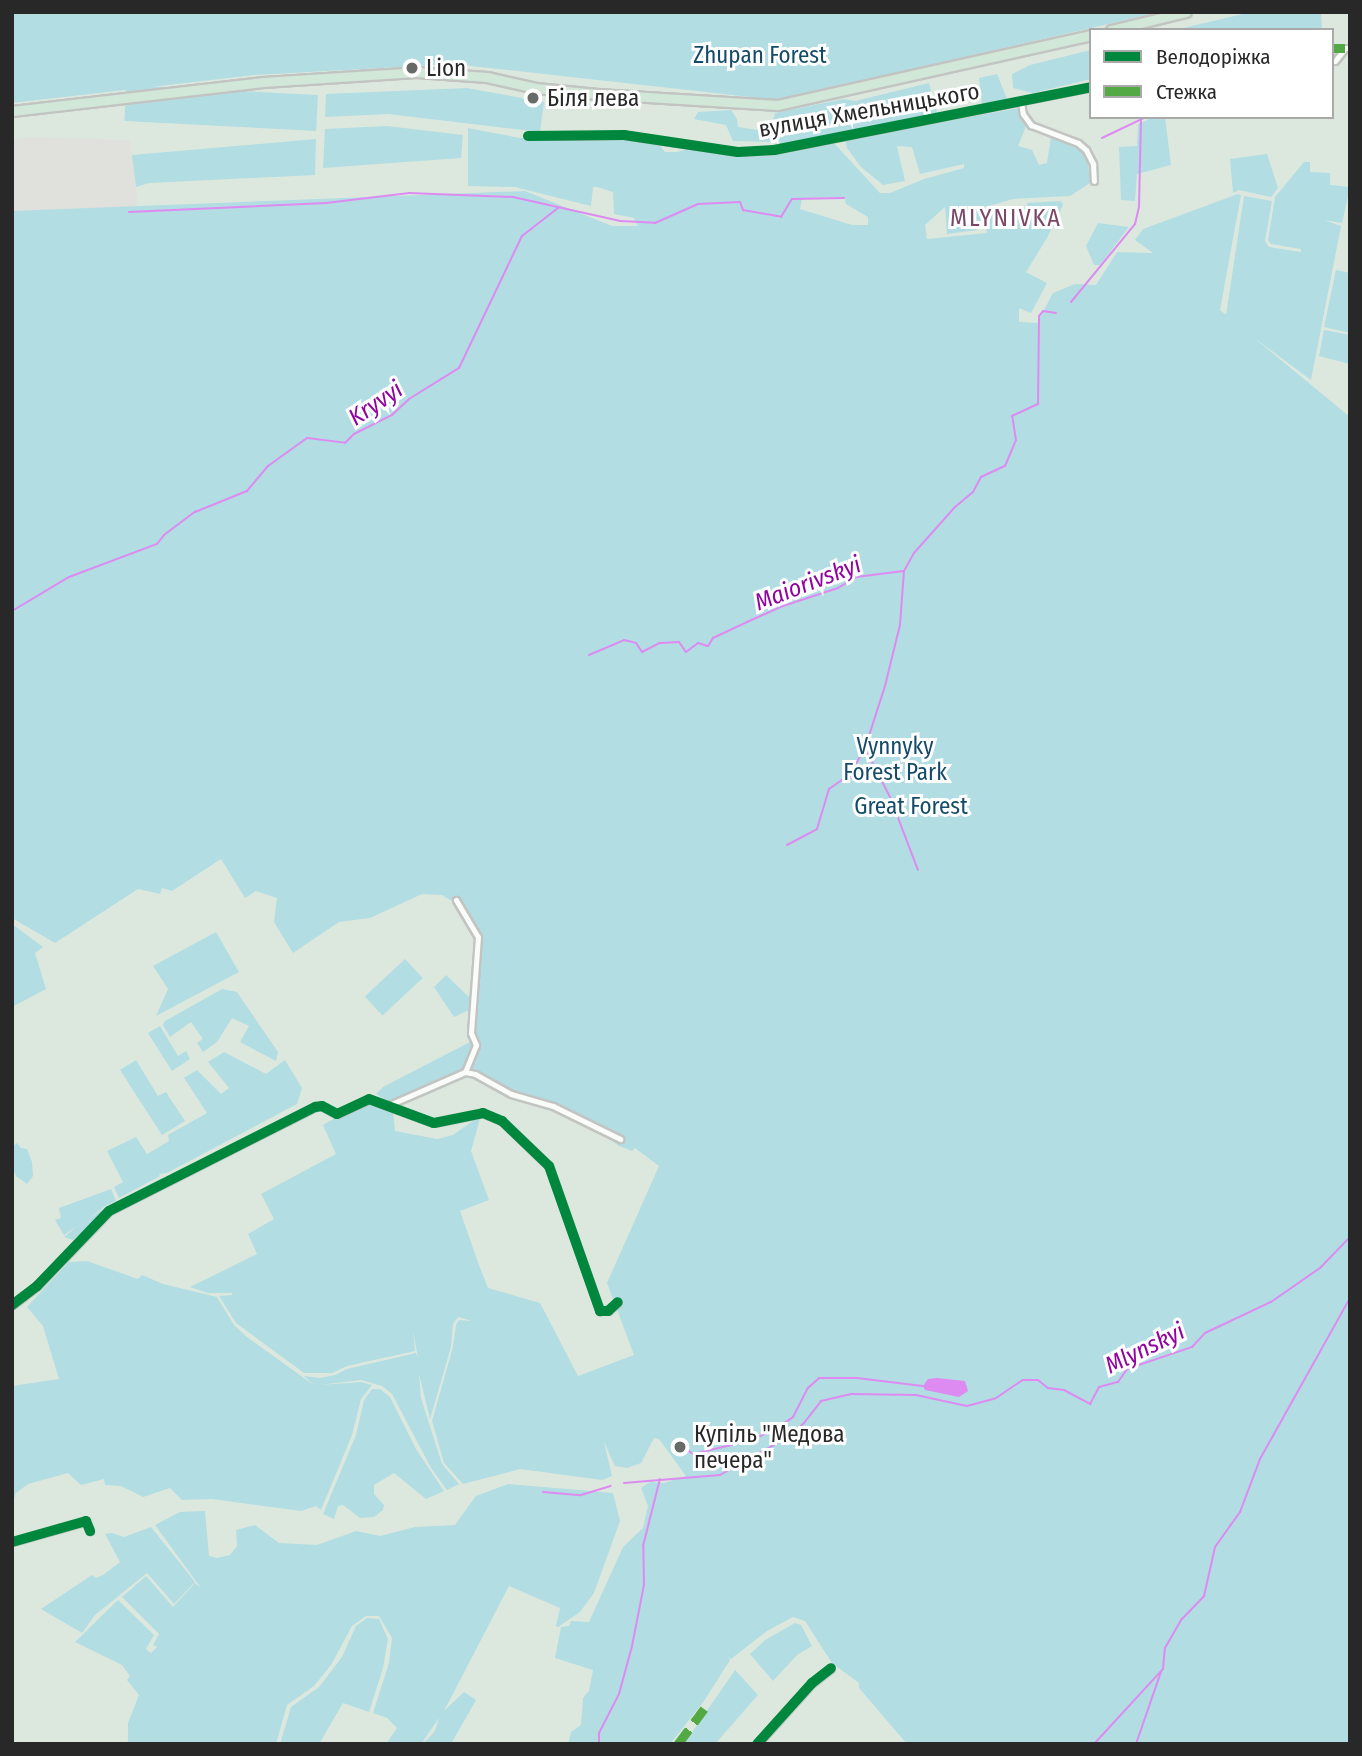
<!DOCTYPE html>
<html>
<head>
<meta charset="utf-8">
<style>
	body { margin:0 }
	#map { position:relative; width:1362px; height:1756px; overflow:hidden; background:#dce8de; font-family:"Fira Sans Condensed",sans-serif }
	div>[style] { position:absolute }
	[style*='--x'] { left:calc(var(--x)*1px); top:calc(var(--y)*1px); width:calc(var(--w)*1px); rotate:calc(var(--a)*1deg) }
	.industrial>* { inset:0; background:#e0e0dc }
	.green>* { inset:0; background:#b2dde3; transform-origin:0 0 }
	.water>* { inset:0; background:#dd8bf0 }
	.stream>* { height:2px; margin:-1px; padding:0 1px; transform-origin:1px; border-radius:1px; background:#dd8bf0 }
	.roads { filter:drop-shadow(2px 0 #c2c4c2) drop-shadow(-2px 0 #c2c4c2) drop-shadow(0 2px #c2c4c2) drop-shadow(0 -2px #c2c4c2) }
	.street>* { height:5px; margin:-2.5px; padding:0 2.5px; transform-origin:2.5px; border-radius:2.5px; background:#fafcfa }
	.primary>* { height:9px; margin:-4.5px; padding:0 4.5px; transform-origin:4.5px; border-radius:4.5px; background:#d1e7d8 }
	.quiet>* { height:9px; margin-top:-4.5px; transform-origin:0; background:repeating-linear-gradient(90deg,#53aa44 0 18px,transparent 0 27px) }
	.cycleway>* { height:10px; margin:-5px; padding:0 5px; transform-origin:5px; border-radius:5px; background:#00873e }
	.dots>* { width:19px; height:19px; translate:-50% -50%; box-sizing:border-box; border:4px solid #fff; border-radius:50% }
	span { translate:-50% -50%; white-space:nowrap; text-align:center; line-height:1.15; -webkit-text-stroke:6px #fff; paint-order:stroke }
	.park-label { font-size:23px; color:#144b69 }
	.poi-label { font-size:23px; color:#282828 }
	.left { translate:0 -50%; text-align:left }
	.street-label { font-size:23px; color:#282828 }
	.neighbourhood-label { font-size:24px; color:#7b4667; letter-spacing:2px }
	.water-label { font-size:24px; color:#9104a0; font-style:italic }
	.frame { position:absolute; inset:0; border:14px solid #282828; pointer-events:none }
	.legend { position:absolute; left:1089px; top:28px; width:245px; height:91px; box-sizing:border-box; background:#fff; border:2px solid #a9a9a9; margin:0; padding:9px 12px; list-style:none; font-size:21px; color:#282828 }
	.legend li { display:flex; align-items:center; gap:14px; height:35px }
	.legend b { width:35px; border:2px solid #a9a9a9 }
</style>
</head>
<body>
<div id="map">
	<div class="industrial">
		<div style="clip-path:polygon(31px 137px,130px 140px,138px 208px,12px 214px,12px 140px)"></div>
	</div>
	<div class="green">
		<div style="clip-path:polygon(12px 12px,1160px 12px,778px 100px,453px 64px,255px 75px,12px 103px)"></div>
		<div style="clip-path:polygon(1251px 12px,1321px 12px,1322px 30px,1175px 30px)"></div>
		<div style="clip-path:polygon(1091px 50px,1091px 79px,1033px 93px,1013px 88px,1012px 74px,1030px 65px)"></div>
		<div style="clip-path:polygon(997px 74px,1007px 99px,982px 104px,979px 78px)"></div>
		<div style="clip-path:polygon(929px 83px,938px 116px,780px 146px,780px 142px,733px 141px,726px 125px,694px 119px,698px 112px,731px 110px,737px 119px,738px 127px,770px 132px,775px 113px,844px 99px,855px 101px)"></div>
		<div style="clip-path:polygon(467px 88px,544px 102px,540px 132px,388px 114px,325px 117px,326px 94px)"></div>
		<div style="left:318px;top:95px;width:36px;height:192px;rotate:93deg"></div>
		<div style="clip-path:polygon(evenodd,1020px 108px,1027px 124px,1018px 146px,1032px 150px,1039px 165px,1047px 163px,1051px 137px,1079px 148px,1088px 161px,1090px 183px,1070px 196px,1013px 199px,985px 207px,977px 230px,947px 234px,945px 207px,925px 225px,927px 239px,987px 233px,985px 222px,991px 210px,1023px 210px,1027px 209px,1027px 203px,1061px 201px,1063px 205px,1047px 238px,1026px 272px,1047px 283px,1031px 313px,1019px 308px,1019px 322px,1037px 323px,1053px 293px,1075px 284px,1096px 285px,1117px 252px,1153px 253px,1135px 240px,1143px 229px,1238px 194px,1241px 195px,1220px 310px,1226px 315px,1244px 196px,1272px 201px,1265px 241px,1269px 247px,1301px 252px,1301px 249px,1271px 244px,1268px 240px,1275px 197px,1304px 162px,1310px 162px,1310px 172px,1330px 173px,1330px 185px,1350px 187px,1342px 223px,1324px 220px,1341px 226px,1311px 380px,1252px 336px,1350px 417px,1350px 1744px,907px 1744px,859px 1688px,859px 1683px,832px 1663px,805px 1621px,793px 1617px,767px 1631px,731px 1659px,728px 1657px,730px 1660px,704px 1701px,670px 1744px,568px 1744px,571px 1732px,581px 1725px,583px 1698px,589px 1691px,593px 1670px,555px 1658px,561px 1627px,569px 1626px,571px 1621px,589px 1622px,623px 1547px,643px 1528px,648px 1506px,641px 1488px,650px 1482px,664px 1483px,686px 1476px,659px 1439px,654px 1438px,641px 1463px,627px 1468px,615px 1466px,604px 1442px,612px 1476px,602px 1480px,520px 1469px,463px 1484px,444px 1463px,432px 1421px,453px 1347px,456px 1325px,459px 1320px,472px 1321px,458px 1317px,453px 1324px,451px 1347px,430px 1419px,419px 1374px,421px 1398px,442px 1464px,459px 1484px,447px 1490px,431px 1468px,392px 1394px,382px 1386px,361px 1380px,319px 1385px,361px 1382px,372px 1385px,361px 1399px,352px 1435px,321px 1510px,316px 1506px,301px 1511px,212px 1499px,182px 1500px,170px 1488px,143px 1497px,121px 1486px,105px 1485px,104px 1479px,81px 1485px,68px 1473px,28px 1484px,16px 1493px,12px 1504px,12px 1386px,59px 1379px,43px 1326px,27px 1307px,69px 1262px,87px 1261px,138px 1279px,142px 1275px,163px 1284px,217px 1297px,234px 1325px,247px 1337px,315px 1386px,304px 1376px,320px 1378px,335px 1375px,347px 1369px,416px 1353px,418px 1358px,413px 1331px,415px 1351px,347px 1366px,332px 1373px,304px 1373px,236px 1323px,219px 1296px,232px 1295px,232px 1293px,208px 1293px,190px 1287px,257px 1254px,248px 1234px,274px 1219px,261px 1194px,336px 1154px,323px 1125px,363px 1102px,393px 1111px,395px 1131px,437px 1139px,453px 1135px,481px 1115px,471px 1151px,489px 1200px,460px 1211px,479px 1265px,488px 1288px,540px 1303px,578px 1376px,634px 1355px,607px 1283px,659px 1166px,635px 1148px,632px 1151px,619px 1146px,593px 1127px,556px 1109px,510px 1097px,467px 1065px,463px 1072px,389px 1102px,376px 1094px,383px 1087px,470px 1042px,467px 1037px,469px 1010px,454px 1017px,434px 987px,446px 975px,469px 997px,476px 938px,455px 903px,442px 895px,422px 894px,370px 918px,339px 922px,293px 953px,274px 922px,277px 898px,256px 891px,245px 898px,221px 859px,172px 891px,162px 888px,160px 894px,138px 889px,55px 943px,12px 918px,12px 211px,525px 191px,612px 226px,638px 226px,634px 218px,614px 214px,613px 192px,597px 187px,593px 187px,591px 206px,515px 187px,468px 186px,468px 128px,520px 138px,637px 138px,658px 143px,665px 152px,677px 152px,696px 147px,734px 155px,759px 156px,760px 152px,806px 148px,832px 141px,880px 193px,890px 193px,924px 179px,964px 168px,964px 164px,920px 174px,912px 147px,897px 146px,905px 181px,883px 185px,861px 167px,847px 148px,845px 139px,1020px 108px,844px 197px,846px 204px,868px 217px,868px 225px,852px 225px,800px 209px,802px 198px,844px 197px)"></div>
		<div style="clip-path:polygon(1154px 117px,1165px 117px,1171px 165px,1137px 174px,1135px 201px,1121px 200px,1119px 147px,1137px 146px,1138px 124px)"></div>
		<div style="clip-path:polygon(387px 126px,463px 135px,461px 158px,323px 168px,325px 129px)"></div>
		<div style="clip-path:polygon(316px 139px,315px 175px,149px 183px,136px 187px,132px 155px)"></div>
		<div style="clip-path:polygon(1267px 154px,1278px 188px,1271px 197px,1239px 190px,1233px 193px,1230px 159px)"></div>
		<div style="clip-path:polygon(1098px 223px,1129px 227px,1100px 265px,1094px 265px,1086px 246px)"></div>
		<div style="clip-path:polygon(1336px 270px,1350px 273px,1350px 333px,1324px 327px)"></div>
		<div style="clip-path:polygon(1324px 330px,1350px 335px,1350px 364px,1319px 356px)"></div>
		<div style="clip-path:polygon(12px 924px,43px 947px,35px 953px,46px 989px,12px 1007px)"></div>
		<div style="clip-path:polygon(216px 932px,239px 972px,156px 1016px,168px 989px,153px 966px)"></div>
		<div style="left:405px;top:959px;width:26px;height:55px;rotate:47deg"></div>
		<div style="clip-path:polygon(222px 989px,237px 992px,278px 1052px,276px 1061px,240px 1042px,249px 1026px,232px 1018px,217px 1042px,203px 1052px,197px 1043px,203px 1039px,191px 1022px,170px 1037px,163px 1025px,165px 1021px)"></div>
		<div style="clip-path:polygon(160px 1026px,178px 1056px,186px 1051px,190px 1059px,172px 1071px,148px 1033px)"></div>
		<div style="clip-path:polygon(224px 1052px,266px 1074px,285px 1060px,302px 1088px,297px 1104px,167px 1173px,159px 1174px,160px 1176px,119px 1198px,114px 1187px,123px 1182px,107px 1151px,136px 1137px,147px 1154px,169px 1141px,168px 1135px,207px 1113px,184px 1078px,197px 1070px,221px 1094px,229px 1088px,208px 1062px)"></div>
		<div style="clip-path:polygon(136px 1060px,158px 1096px,166px 1092px,185px 1121px,162px 1135px,120px 1070px)"></div>
		<div style="clip-path:polygon(17px 1143px,21px 1148px,27px 1149px,32px 1162px,33px 1176px,27px 1184px,16px 1176px,12px 1167px,12px 1147px)"></div>
		<div style="clip-path:polygon(162px 1178px,160px 1183px,108px 1209px,73px 1240px,64px 1237px,77px 1226px,64px 1235px,55px 1220px,61px 1218px,59px 1208px,111px 1189px,116px 1201px,105px 1206px,86px 1221px,106px 1207px)"></div>
		<div style="clip-path:polygon(372px 1389px,380px 1389px,390px 1397px,416px 1449px,444px 1491px,426px 1499px,394px 1473px,374px 1485px,374px 1494px,384px 1505px,383px 1510px,374px 1517px,360px 1518px,343px 1505px,338px 1506px,334px 1519px,323px 1514px,356px 1435px,364px 1400px)"></div>
		<div style="clip-path:polygon(508px 1484px,613px 1493px,620px 1521px,594px 1593px,580px 1612px,558px 1627px,556px 1626px,560px 1608px,509px 1586px,444px 1711px,464px 1692px,476px 1700px,451px 1744px,423px 1744px,435px 1731px,439px 1718px,421px 1744px,386px 1744px,397px 1728px,387px 1718px,373px 1713px,389px 1663px,392px 1638px,379px 1616px,366px 1616px,352px 1626px,331px 1665px,314px 1686px,287px 1705px,276px 1744px,125px 1744px,128px 1741px,128px 1723px,139px 1695px,127px 1680px,130px 1676px,122px 1665px,75px 1642px,118px 1600px,154px 1635px,146px 1649px,151px 1653px,157px 1647px,153px 1645px,159px 1634px,122px 1597px,146px 1576px,173px 1607px,195px 1583px,201px 1588px,155px 1525px,180px 1512px,205px 1511px,209px 1556px,217px 1558px,230px 1555px,237px 1546px,236px 1530px,255px 1525px,279px 1543px,317px 1545px,356px 1531px,380px 1536px,415px 1527px,455px 1525px,476px 1496px)"></div>
		<div style="clip-path:polygon(151px 1527px,195px 1582px,174px 1604px,147px 1573px,95px 1615px,82px 1633px,41px 1609px,92px 1575px,96px 1578px,103px 1575px,120px 1562px,105px 1534px,112px 1533px,124px 1537px)"></div>
		<div style="clip-path:polygon(367px 1618px,379px 1619px,388px 1639px,383px 1668px,369px 1712px,343px 1703px,319px 1744px,280px 1744px,291px 1707px,319px 1687px,342px 1657px,356px 1626px)"></div>
		<div style="clip-path:polygon(795px 1623px,801px 1625px,812px 1646px,797px 1655px,773px 1681px,750px 1654px,765px 1640px)"></div>
		<div style="clip-path:polygon(735px 1670px,758px 1695px,715px 1744px,684px 1744px)"></div>
	</div>
	<div class="water">
		<div style="clip-path:polygon(937px 1378px,965px 1381px,968px 1391px,959px 1397px,925px 1390px,923px 1386px,928px 1379px)"></div>
	</div>
	<div class="stream">
		<div style="--x:1344;--y:52;--w:6;--a:0"></div>
		<div style="--x:1102;--y:138;--w:49;--a:-25.5"></div>
		<div style="--x:129;--y:212;--w:197;--a:-2.6"></div>
		<div style="--x:326;--y:203;--w:84;--a:-6.9"></div>
		<div style="--x:409;--y:193;--w:104;--a:2.2"></div>
		<div style="--x:513;--y:197;--w:110;--a:12.6"></div>
		<div style="--x:620;--y:221;--w:35;--a:3"></div>
		<div style="--x:655;--y:223;--w:47;--a:-23.8"></div>
		<div style="--x:698;--y:204;--w:42;--a:-2.7"></div>
		<div style="--x:740;--y:202;--w:9;--a:69"></div>
		<div style="--x:743;--y:210;--w:39;--a:10"></div>
		<div style="--x:781;--y:217;--w:21;--a:-59"></div>
		<div style="--x:792;--y:199;--w:52;--a:-1.1"></div>
		<div style="--x:1071;--y:302;--w:101;--a:-50.6"></div>
		<div style="--x:1135;--y:224;--w:17;--a:-77"></div>
		<div style="--x:1139;--y:207;--w:87;--a:-88.7"></div>
		<div style="--x:12;--y:611;--w:66;--a:-30.8"></div>
		<div style="--x:69;--y:577;--w:94;--a:-20.6"></div>
		<div style="--x:157;--y:544;--w:11;--a:-52"></div>
		<div style="--x:164;--y:535;--w:39;--a:-37"></div>
		<div style="--x:195;--y:512;--w:56;--a:-22"></div>
		<div style="--x:247;--y:491;--w:33;--a:-50"></div>
		<div style="--x:268;--y:466;--w:48;--a:-35.7"></div>
		<div style="--x:307;--y:438;--w:38;--a:7"></div>
		<div style="--x:345;--y:443;--w:13;--a:-45"></div>
		<div style="--x:354;--y:434;--w:42;--a:-26.6"></div>
		<div style="--x:392;--y:415;--w:23;--a:-43"></div>
		<div style="--x:409;--y:399;--w:59;--a:-31.8"></div>
		<div style="--x:459;--y:368;--w:146;--a:-64.5"></div>
		<div style="--x:522;--y:236;--w:46;--a:-37.9"></div>
		<div style="--x:589;--y:655;--w:38;--a:-23"></div>
		<div style="--x:624;--y:640;--w:12;--a:14"></div>
		<div style="--x:636;--y:643;--w:11;--a:56"></div>
		<div style="--x:642;--y:652;--w:20;--a:-27"></div>
		<div style="--x:660;--y:643;--w:19;--a:-3"></div>
		<div style="--x:679;--y:642;--w:12;--a:55"></div>
		<div style="--x:686;--y:652;--w:15;--a:-37"></div>
		<div style="--x:698;--y:643;--w:10;--a:17"></div>
		<div style="--x:708;--y:646;--w:9;--a:-58"></div>
		<div style="--x:713;--y:638;--w:38;--a:-25"></div>
		<div style="--x:747;--y:622;--w:39;--a:-24"></div>
		<div style="--x:783;--y:606;--w:58;--a:-18.1"></div>
		<div style="--x:838;--y:588;--w:21;--a:-31"></div>
		<div style="--x:856;--y:577;--w:48;--a:-7.1"></div>
		<div style="--x:904;--y:571;--w:21;--a:-61"></div>
		<div style="--x:914;--y:553;--w:62;--a:-48.3"></div>
		<div style="--x:955;--y:507;--w:23;--a:-40"></div>
		<div style="--x:973;--y:492;--w:17;--a:-62"></div>
		<div style="--x:981;--y:477;--w:26;--a:-25"></div>
		<div style="--x:1005;--y:466;--w:28;--a:-67"></div>
		<div style="--x:1016;--y:440;--w:24;--a:-99"></div>
		<div style="--x:1012;--y:416;--w:29;--a:-25"></div>
		<div style="--x:1038;--y:404;--w:88;--a:-89.3"></div>
		<div style="--x:1039;--y:316;--w:6;--a:-51"></div>
		<div style="--x:1043;--y:311;--w:13;--a:9"></div>
		<div style="--x:865;--y:748;--w:55;--a:63"></div>
		<div style="--x:890;--y:797;--w:78;--a:69"></div>
		<div style="--x:851;--y:778;--w:4;--a:-104"></div>
		<div style="--x:850;--y:774;--w:30;--a:-60"></div>
		<div style="--x:865;--y:748;--w:65;--a:-72.1"></div>
		<div style="--x:885;--y:686;--w:63;--a:-76.2"></div>
		<div style="--x:900;--y:625;--w:54;--a:-85.8"></div>
		<div style="--x:787;--y:845;--w:34;--a:-28"></div>
		<div style="--x:817;--y:829;--w:42;--a:-73.3"></div>
		<div style="--x:829;--y:789;--w:24;--a:-35"></div>
		<div style="--x:677;--y:1442;--w:20;--a:37"></div>
		<div style="--x:693;--y:1454;--w:57;--a:-13.1"></div>
		<div style="--x:749;--y:1441;--w:27;--a:-24"></div>
		<div style="--x:774;--y:1430;--w:23;--a:-34"></div>
		<div style="--x:793;--y:1417;--w:33;--a:-63"></div>
		<div style="--x:808;--y:1388;--w:15;--a:-42"></div>
		<div style="--x:819;--y:1378;--w:38;--a:0"></div>
		<div style="--x:857;--y:1378;--w:66;--a:6.9"></div>
		<div style="--x:680;--y:1447;--w:4;--a:63"></div>
		<div style="--x:682;--y:1451;--w:6;--a:-72"></div>
		<div style="--x:624;--y:1483;--w:96;--a:-4.8"></div>
		<div style="--x:720;--y:1475;--w:80;--a:-29.1"></div>
		<div style="--x:790;--y:1436;--w:19;--a:-43"></div>
		<div style="--x:804;--y:1423;--w:28;--a:-52"></div>
		<div style="--x:821;--y:1401;--w:32;--a:-13"></div>
		<div style="--x:852;--y:1394;--w:64;--a:0.9"></div>
		<div style="--x:916;--y:1395;--w:52;--a:12.2"></div>
		<div style="--x:967;--y:1406;--w:30;--a:-15"></div>
		<div style="--x:996;--y:1398;--w:32;--a:-34"></div>
		<div style="--x:1023;--y:1380;--w:15;--a:0"></div>
		<div style="--x:1038;--y:1380;--w:13;--a:39"></div>
		<div style="--x:1048;--y:1388;--w:16;--a:7"></div>
		<div style="--x:1064;--y:1390;--w:30;--a:28"></div>
		<div style="--x:1090;--y:1404;--w:19;--a:-62"></div>
		<div style="--x:1099;--y:1387;--w:20;--a:-15"></div>
		<div style="--x:1118;--y:1382;--w:16;--a:-55"></div>
		<div style="--x:1127;--y:1369;--w:69;--a:-18.7"></div>
		<div style="--x:1192;--y:1347;--w:19;--a:-47"></div>
		<div style="--x:1205;--y:1333;--w:73;--a:-25.2"></div>
		<div style="--x:1271;--y:1302;--w:60;--a:-34.8"></div>
		<div style="--x:1320;--y:1268;--w:43;--a:-45.9"></div>
		<div style="--x:543;--y:1492;--w:38;--a:5"></div>
		<div style="--x:581;--y:1495;--w:31;--a:-17"></div>
		<div style="--x:599;--y:1744;--w:11;--a:-90"></div>
		<div style="--x:599;--y:1733;--w:44;--a:-62.9"></div>
		<div style="--x:619;--y:1694;--w:50;--a:-74.8"></div>
		<div style="--x:632;--y:1646;--w:62;--a:-78.9"></div>
		<div style="--x:644;--y:1585;--w:39;--a:-91"></div>
		<div style="--x:643;--y:1546;--w:69;--a:-75.8"></div>
		<div style="--x:1094;--y:1744;--w:102;--a:-47.4"></div>
		<div style="--x:1163;--y:1669;--w:21;--a:-85"></div>
		<div style="--x:1165;--y:1648;--w:34;--a:-60"></div>
		<div style="--x:1182;--y:1619;--w:32;--a:-46"></div>
		<div style="--x:1204;--y:1596;--w:50;--a:-77.3"></div>
		<div style="--x:1215;--y:1547;--w:43;--a:-54.5"></div>
		<div style="--x:1240;--y:1512;--w:57;--a:-69.3"></div>
		<div style="--x:1260;--y:1459;--w:184;--a:-60.8"></div>
		<div style="--x:1136;--y:1744;--w:76;--a:-70.9"></div>
	</div>
	<div class="roads">
		<div class="street">
			<div style="--x:1335;--y:61;--w:16;--a:-52"></div>
			<div style="--x:1345;--y:48;--w:5;--a:0"></div>
			<div style="--x:1021;--y:102;--w:12;--a:81"></div>
			<div style="--x:1023;--y:114;--w:14;--a:54"></div>
			<div style="--x:1031;--y:125;--w:50;--a:21"></div>
			<div style="--x:1078;--y:143;--w:11;--a:41"></div>
			<div style="--x:1086;--y:150;--w:16;--a:63"></div>
			<div style="--x:1093;--y:164;--w:17;--a:87"></div>
			<div style="--x:528;--y:136;--w:96;--a:-0.6"></div>
			<div style="--x:624;--y:135;--w:115;--a:8.5"></div>
			<div style="--x:738;--y:152;--w:36;--a:-3"></div>
			<div style="--x:774;--y:150;--w:323;--a:-11.2"></div>
			<div style="--x:456;--y:900;--w:43;--a:59.3"></div>
			<div style="--x:478;--y:937;--w:96;--a:94.2"></div>
			<div style="--x:471;--y:1033;--w:13;--a:67"></div>
			<div style="--x:476;--y:1045;--w:29;--a:112"></div>
			<div style="--x:389;--y:1105;--w:83;--a:-23.5"></div>
			<div style="--x:465;--y:1072;--w:10;--a:11"></div>
			<div style="--x:475;--y:1074;--w:41;--a:29.1"></div>
			<div style="--x:511;--y:1094;--w:44;--a:15.9"></div>
			<div style="--x:553;--y:1106;--w:75;--a:26.2"></div>
			<div style="--x:12;--y:1305;--w:31;--a:-37"></div>
			<div style="--x:37;--y:1286;--w:104;--a:-46.2"></div>
			<div style="--x:109;--y:1211;--w:231;--a:-26.8"></div>
			<div style="--x:315;--y:1107;--w:7;--a:-8"></div>
			<div style="--x:322;--y:1106;--w:17;--a:28"></div>
			<div style="--x:337;--y:1114;--w:35;--a:-25"></div>
			<div style="--x:369;--y:1099;--w:69;--a:20.3"></div>
			<div style="--x:434;--y:1123;--w:50;--a:-11.5"></div>
			<div style="--x:483;--y:1113;--w:21;--a:23"></div>
			<div style="--x:502;--y:1121;--w:65;--a:43.8"></div>
			<div style="--x:549;--y:1166;--w:154;--a:70.6"></div>
			<div style="--x:600;--y:1311;--w:8;--a:0"></div>
			<div style="--x:608;--y:1311;--w:13;--a:-42"></div>
			<div style="--x:12;--y:1542;--w:77;--a:-15.8"></div>
			<div style="--x:86;--y:1521;--w:11;--a:68"></div>
			<div style="--x:757;--y:1744;--w:82;--a:-48"></div>
			<div style="--x:812;--y:1683;--w:24;--a:-38"></div>
		</div>
		<div class="primary">
			<div style="--x:1111;--y:30;--w:77;--a:-13.5"></div>
			<div style="--x:12;--y:111;--w:253;--a:-6.6"></div>
			<div style="--x:263;--y:82;--w:153;--a:-3.7"></div>
			<div style="--x:416;--y:72;--w:71;--a:4"></div>
			<div style="--x:487;--y:77;--w:50;--a:12.7"></div>
			<div style="--x:536;--y:88;--w:62;--a:5.5"></div>
			<div style="--x:598;--y:94;--w:180;--a:3.5"></div>
			<div style="--x:778;--y:105;--w:321;--a:-12.6"></div>
		</div>
	</div>
	<div class="quiet">
		<div style="--x:1332;--y:48;--w:13;--a:0"></div>
		<div style="--x:678;--y:1744;--w:44;--a:-53.4"></div>
	</div>
	<div class="cycleway">
		<div style="--x:528;--y:136;--w:96;--a:-0.6"></div>
		<div style="--x:624;--y:135;--w:115;--a:8.5"></div>
		<div style="--x:738;--y:152;--w:36;--a:-3"></div>
		<div style="--x:774;--y:150;--w:323;--a:-11.2"></div>
		<div style="--x:12;--y:1305;--w:31;--a:-37"></div>
		<div style="--x:37;--y:1286;--w:104;--a:-46.2"></div>
		<div style="--x:109;--y:1211;--w:231;--a:-26.8"></div>
		<div style="--x:315;--y:1107;--w:7;--a:-8"></div>
		<div style="--x:322;--y:1106;--w:17;--a:28"></div>
		<div style="--x:337;--y:1114;--w:35;--a:-25"></div>
		<div style="--x:369;--y:1099;--w:69;--a:20.3"></div>
		<div style="--x:434;--y:1123;--w:50;--a:-11.5"></div>
		<div style="--x:483;--y:1113;--w:21;--a:23"></div>
		<div style="--x:502;--y:1121;--w:65;--a:43.8"></div>
		<div style="--x:549;--y:1166;--w:154;--a:70.6"></div>
		<div style="--x:600;--y:1311;--w:8;--a:0"></div>
		<div style="--x:608;--y:1311;--w:13;--a:-42"></div>
		<div style="--x:12;--y:1542;--w:77;--a:-15.8"></div>
		<div style="--x:86;--y:1521;--w:11;--a:68"></div>
		<div style="--x:757;--y:1744;--w:82;--a:-48"></div>
		<div style="--x:812;--y:1683;--w:24;--a:-38"></div>
	</div>
	<div class="dots">
		<div style="left:412px;top:68px;background:#676b68"></div>
		<div style="left:533px;top:98px;background:#676b68"></div>
		<div style="left:680px;top:1447px;background:#676b68"></div>
	</div>
	<div class="park-label">
		<span style="left:760px;top:55px">Zhupan Forest</span>
		<span style="left:895px;top:759px">Vynnyky<br>Forest Park</span>
		<span style="left:911px;top:806px">Great Forest</span>
	</div>
	<div class="poi-label">
		<span class="left" style="left:426px;top:68px">Lion</span>
		<span class="left" style="left:547px;top:98px">Бiля лева</span>
		<span class="left" style="left:694px;top:1447px">Купіль "Медова<br>печера"</span>
	</div>
	<div class="street-label">
		<span style="left:869px;top:110px;rotate:-10deg">вулиця Хмельницького</span>
	</div>
	<div class="neighbourhood-label">
		<span style="left:1006px;top:219px">MLYNIVKA</span>
	</div>
	<div class="water-label">
		<span style="left:376px;top:404px;rotate:-34deg">Kryvyi</span>
		<span style="left:808px;top:584px;rotate:-21deg">Maiorivskyi</span>
		<span style="left:1145px;top:1349px;rotate:-26deg">Mlynskyi</span>
	</div>
	<div class="frame"></div>
	<ul class="legend">
	<li><b style="height:9px;background:#00873e"></b>Велодоріжка</li>
	<li><b style="height:9px;background:#53aa44"></b>Стежка</li>
	</ul>
</div>
</body>
</html>
